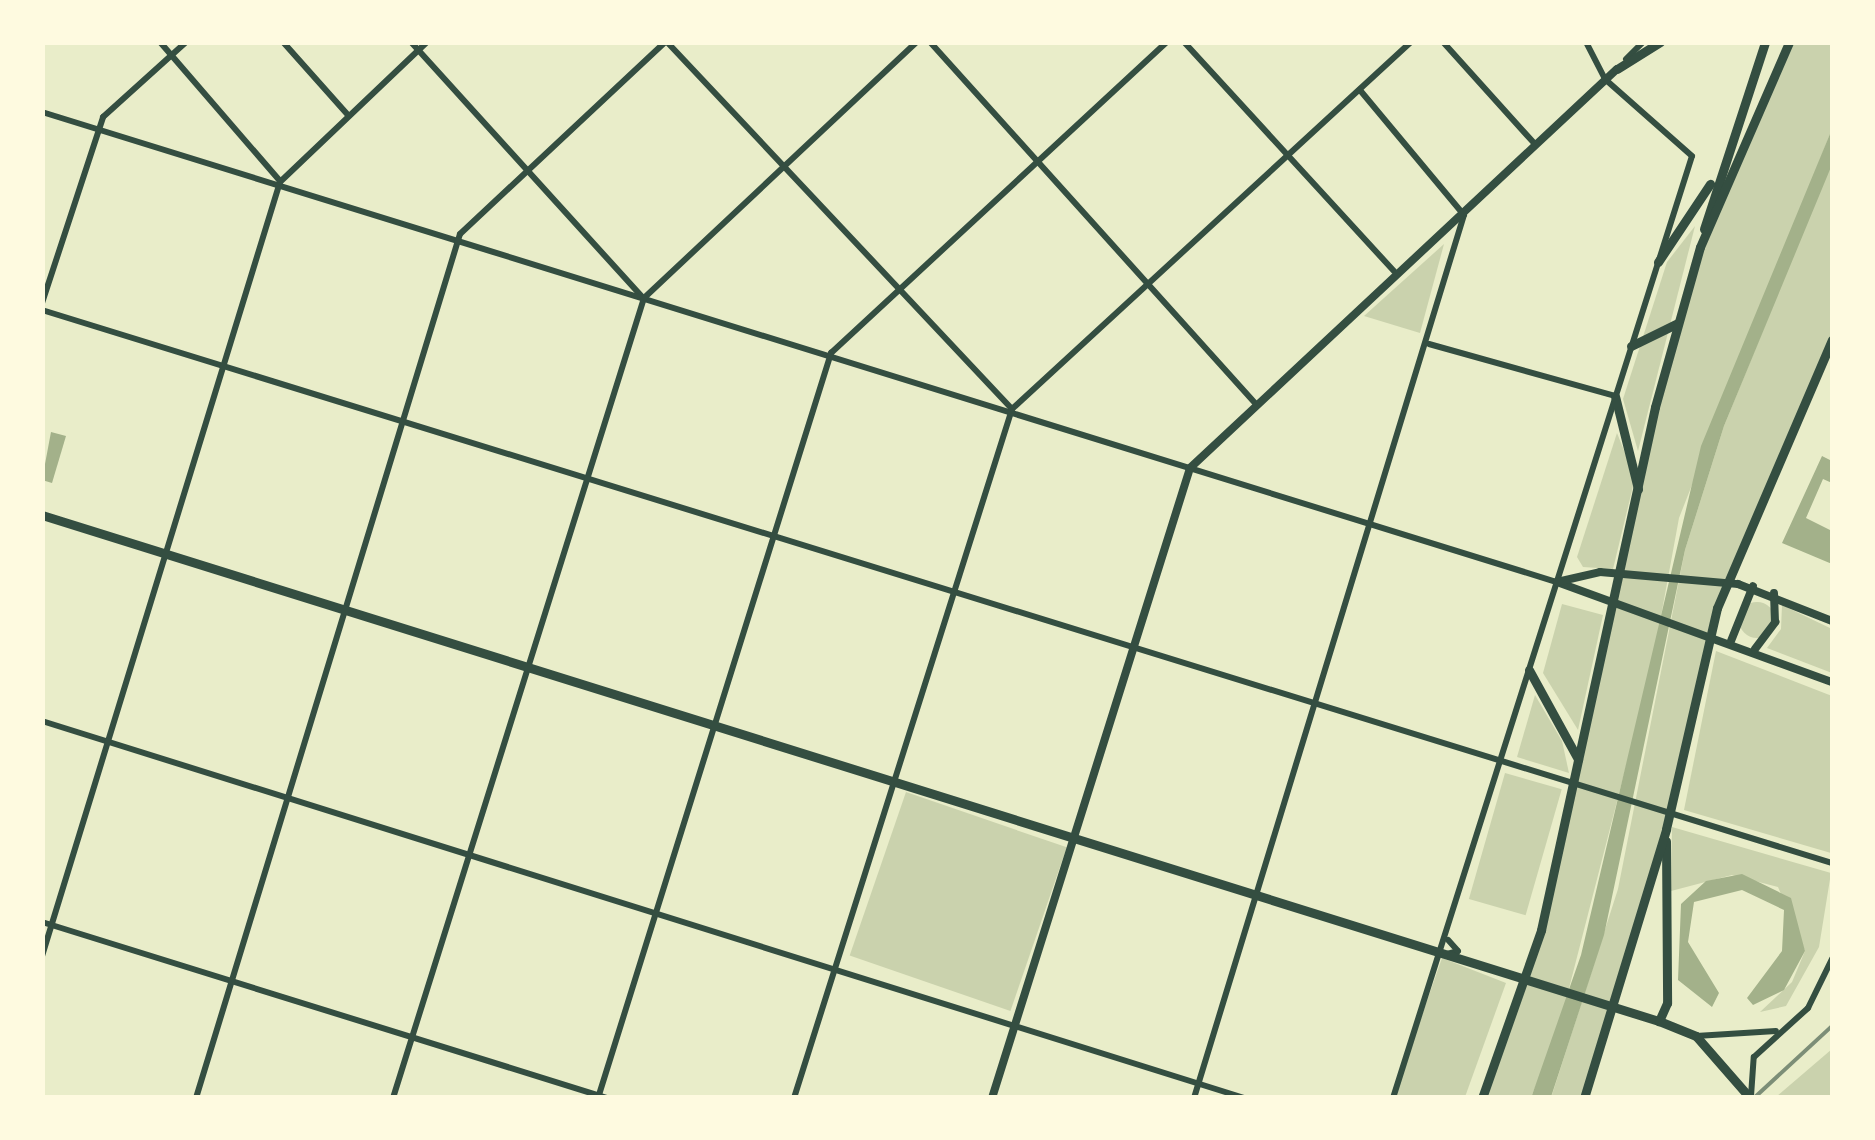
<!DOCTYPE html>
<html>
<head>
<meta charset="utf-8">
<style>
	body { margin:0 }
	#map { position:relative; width:1875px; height:1140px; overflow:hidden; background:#e9edc9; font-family:"Fira Sans Condensed",sans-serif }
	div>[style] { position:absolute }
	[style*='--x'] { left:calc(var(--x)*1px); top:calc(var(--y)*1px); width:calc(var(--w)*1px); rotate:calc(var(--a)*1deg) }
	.green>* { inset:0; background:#cad2ad; transform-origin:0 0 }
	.round { border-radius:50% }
	.water>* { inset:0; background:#a3b18a }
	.minor>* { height:6px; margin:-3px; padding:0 3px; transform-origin:3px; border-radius:3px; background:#344e41 }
	.tertiary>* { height:8px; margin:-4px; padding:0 4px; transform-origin:4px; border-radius:4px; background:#344e41 }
	.secondary>* { height:9px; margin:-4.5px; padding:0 4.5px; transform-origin:4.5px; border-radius:4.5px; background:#344e41 }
	.primary>* { height:9px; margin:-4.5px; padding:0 4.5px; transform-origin:4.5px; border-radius:4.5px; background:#344e41 }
	.rail>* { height:4px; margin:-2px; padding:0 2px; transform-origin:2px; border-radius:2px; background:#7c8e77 }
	span { translate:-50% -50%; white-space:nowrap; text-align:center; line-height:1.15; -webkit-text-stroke:8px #fefae0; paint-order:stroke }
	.frame { position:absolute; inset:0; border:45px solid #fefae0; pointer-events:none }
</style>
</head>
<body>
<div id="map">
	<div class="green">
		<div style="clip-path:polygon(1789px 43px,1832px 43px,1832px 129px,1679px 518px,1652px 665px,1557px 1035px,1531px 1097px,1482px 1098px,1533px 955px,1655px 407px,1700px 247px)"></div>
		<div style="clip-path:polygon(1832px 161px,1832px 340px,1717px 608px,1666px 829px,1584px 1097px,1551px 1098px,1618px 889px,1685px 550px,1724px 426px)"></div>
		<div style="clip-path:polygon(1695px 226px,1638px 451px,1623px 399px,1667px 262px)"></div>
		<div style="clip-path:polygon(1444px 244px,1420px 333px,1364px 316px)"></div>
		<div style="clip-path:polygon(1617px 433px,1635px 478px,1613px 569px,1583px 567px,1577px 557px)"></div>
		<div class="round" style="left:1739px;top:602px;width:36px;height:36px"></div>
		<div style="clip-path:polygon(1562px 604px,1603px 615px,1578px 730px,1543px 673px)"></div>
		<div style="clip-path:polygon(1782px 605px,1832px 629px,1832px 673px,1767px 648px,1781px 629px)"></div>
		<div style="clip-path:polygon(1716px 651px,1832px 696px,1831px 853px,1684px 810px)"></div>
		<div style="clip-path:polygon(1535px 695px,1562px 741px,1569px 773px,1517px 757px)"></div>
		<div style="left:1505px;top:773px;width:59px;height:131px;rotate:16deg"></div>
		<div style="left:906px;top:792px;width:170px;height:173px;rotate:19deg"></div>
		<div style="clip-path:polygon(1672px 827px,1831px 873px,1819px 947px,1786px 1006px,1760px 1012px,1792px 982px,1805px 951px,1778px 887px,1732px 875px,1671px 891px)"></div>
		<div style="clip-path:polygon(1442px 958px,1506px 983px,1465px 1097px,1393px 1098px)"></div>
		<div style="clip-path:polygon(1832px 1049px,1832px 1097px,1776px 1097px)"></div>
	</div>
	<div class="water">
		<div style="clip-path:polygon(1832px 129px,1831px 167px,1724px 426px,1685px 550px,1604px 935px,1551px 1097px,1531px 1098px,1581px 955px,1701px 446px)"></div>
		<div style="clip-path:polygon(51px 432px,66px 436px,52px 483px,42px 480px)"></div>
		<div style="clip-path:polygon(1822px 456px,1832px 461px,1832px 483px,1823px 479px,1806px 518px,1832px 531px,1832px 564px,1782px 543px)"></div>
		<div style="clip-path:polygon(1742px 874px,1791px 898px,1805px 951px,1784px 990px,1753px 1005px,1747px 998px,1782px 951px,1784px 910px,1742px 890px,1694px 902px,1688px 942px,1719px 993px,1712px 1007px,1678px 980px,1681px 904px,1706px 881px)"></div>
	</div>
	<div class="minor">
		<div style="--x:160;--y:42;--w:184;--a:49.2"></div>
		<div style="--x:283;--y:42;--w:98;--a:48.3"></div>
		<div style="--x:411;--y:42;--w:345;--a:47.8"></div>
		<div style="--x:667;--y:42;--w:502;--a:46.77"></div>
		<div style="--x:930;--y:42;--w:486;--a:48"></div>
		<div style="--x:1184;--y:42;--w:311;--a:47.5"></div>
		<div style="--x:1443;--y:42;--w:135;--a:48"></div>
		<div style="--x:1626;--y:59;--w:24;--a:-45"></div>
		<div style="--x:42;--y:112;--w:1586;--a:17.24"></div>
		<div style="--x:42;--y:303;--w:196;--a:-71.8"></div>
		<div style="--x:103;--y:117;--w:112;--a:-42.1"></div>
		<div style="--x:42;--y:310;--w:1873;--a:17.17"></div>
		<div style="--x:1429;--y:344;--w:193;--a:15.6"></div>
		<div style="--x:42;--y:721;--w:1260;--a:17.41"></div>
		<div style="--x:42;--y:922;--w:592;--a:17.3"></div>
		<div style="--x:1447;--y:954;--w:11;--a:-15"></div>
		<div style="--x:1458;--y:951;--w:15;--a:-132"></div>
		<div style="--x:42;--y:956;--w:810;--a:-72.91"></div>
		<div style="--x:280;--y:182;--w:203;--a:-43.6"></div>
		<div style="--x:1696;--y:1036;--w:80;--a:-3.6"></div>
		<div style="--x:1751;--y:1096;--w:39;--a:-86"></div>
		<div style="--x:1754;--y:1057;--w:73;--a:-42.2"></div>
		<div style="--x:1808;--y:1008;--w:55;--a:-63.9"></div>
		<div style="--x:196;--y:1098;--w:903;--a:-73.01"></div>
		<div style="--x:460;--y:234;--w:281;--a:-43.1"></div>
		<div style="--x:393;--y:1098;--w:838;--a:-72.58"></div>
		<div style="--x:644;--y:298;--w:374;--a:-43.2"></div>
		<div style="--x:598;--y:1098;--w:781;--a:-72.63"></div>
		<div style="--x:831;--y:353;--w:458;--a:-42.8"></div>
		<div style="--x:794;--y:1098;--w:723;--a:-72.44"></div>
		<div style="--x:1012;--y:409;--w:542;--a:-42.61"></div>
		<div style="--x:1194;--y:1098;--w:923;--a:-73"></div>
		<div style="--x:1464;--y:215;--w:163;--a:-129.8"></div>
		<div style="--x:1393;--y:1098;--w:988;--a:-72.39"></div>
		<div style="--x:1692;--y:156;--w:116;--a:-138.5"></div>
		<div style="--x:1605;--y:79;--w:42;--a:-117.2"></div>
	</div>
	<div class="tertiary">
		<div style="--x:1557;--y:582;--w:293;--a:20"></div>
		<div style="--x:1557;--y:582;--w:44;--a:-13.1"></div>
		<div style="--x:1600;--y:572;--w:139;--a:5"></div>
		<div style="--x:1738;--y:584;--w:101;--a:21.5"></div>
		<div style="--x:1731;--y:641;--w:59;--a:-68.2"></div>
		<div style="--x:1755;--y:649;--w:34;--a:-53"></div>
		<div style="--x:1775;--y:622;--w:29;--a:-92"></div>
		<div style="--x:992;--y:1098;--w:660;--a:-72.55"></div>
		<div style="--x:1190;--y:468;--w:584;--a:-43.06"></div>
	</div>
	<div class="secondary">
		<div style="--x:42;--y:515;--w:1694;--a:17.38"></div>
	</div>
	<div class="primary">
		<div style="--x:1617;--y:69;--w:51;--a:-32.1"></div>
		<div style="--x:1704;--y:229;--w:197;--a:-71.9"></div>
		<div style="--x:1658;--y:262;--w:94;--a:-56.3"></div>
		<div style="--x:1631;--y:346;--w:52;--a:-26.1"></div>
		<div style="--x:1615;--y:396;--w:96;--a:76.1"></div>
		<div style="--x:1529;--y:670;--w:102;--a:61.2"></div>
		<div style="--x:1666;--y:841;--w:162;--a:89.6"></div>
		<div style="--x:1667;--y:1003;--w:20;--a:114"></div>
		<div style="--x:1659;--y:1021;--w:40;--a:22"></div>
		<div style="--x:1696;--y:1036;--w:82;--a:48.9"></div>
		<div style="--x:1482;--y:1098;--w:178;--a:-70.6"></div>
		<div style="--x:1541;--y:930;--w:535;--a:-77.7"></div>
		<div style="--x:1655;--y:407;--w:166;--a:-74.3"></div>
		<div style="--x:1700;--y:247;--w:223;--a:-66.5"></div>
		<div style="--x:1584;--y:1098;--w:281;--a:-73"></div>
		<div style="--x:1666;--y:829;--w:227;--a:-77"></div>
		<div style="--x:1717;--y:608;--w:292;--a:-66.8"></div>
	</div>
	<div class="rail">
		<div style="--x:1754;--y:1098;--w:106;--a:-42.7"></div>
	</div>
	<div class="frame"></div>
</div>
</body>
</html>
